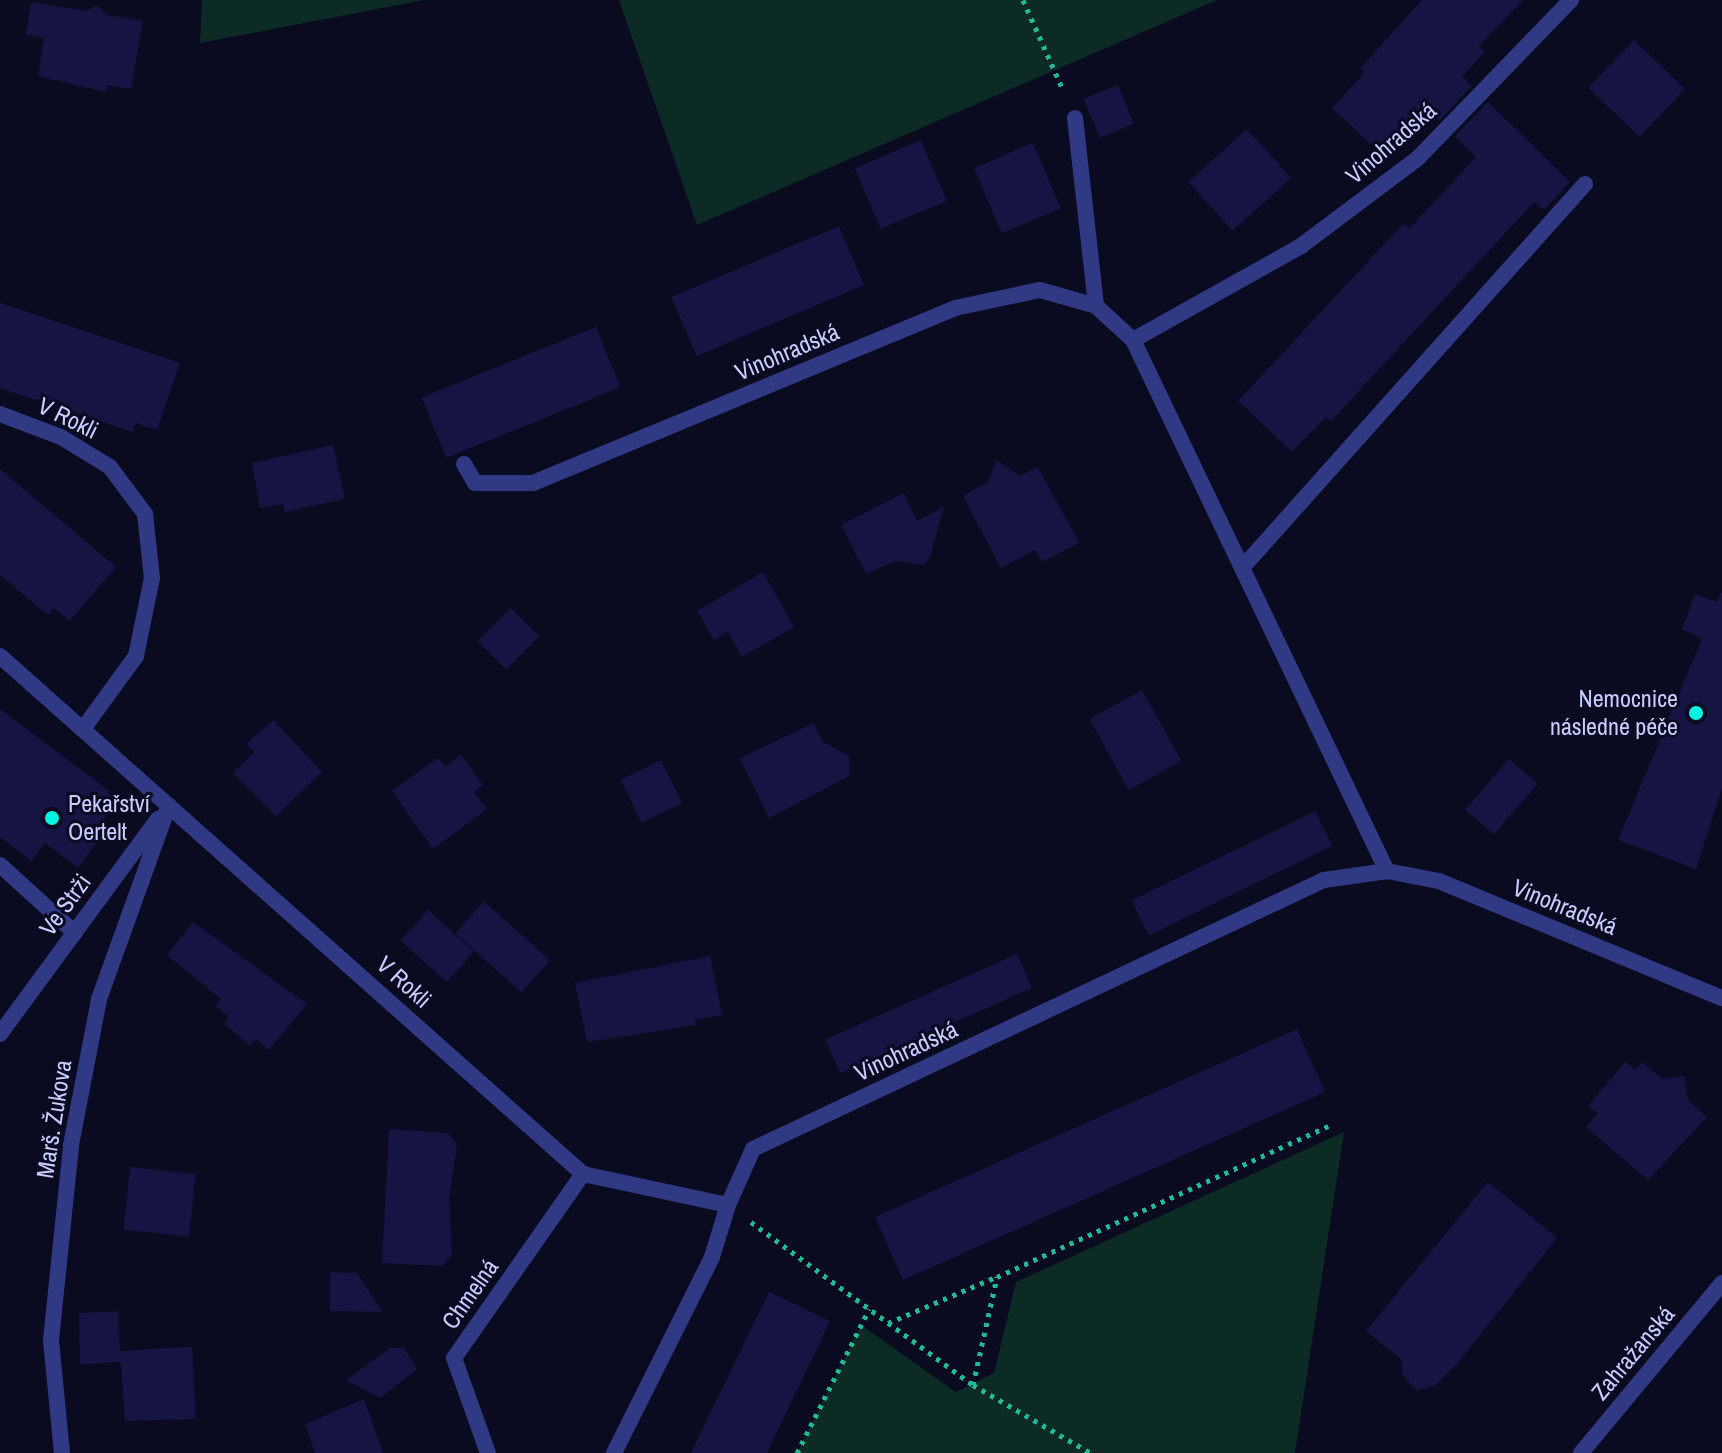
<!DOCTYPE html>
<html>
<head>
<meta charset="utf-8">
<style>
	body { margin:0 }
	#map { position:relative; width:1722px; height:1453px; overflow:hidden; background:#0a0a20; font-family:"Archivo Narrow",sans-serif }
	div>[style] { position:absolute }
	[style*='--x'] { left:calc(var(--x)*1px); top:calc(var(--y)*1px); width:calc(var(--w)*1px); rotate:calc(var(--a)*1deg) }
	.green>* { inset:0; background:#0d2b25 }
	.building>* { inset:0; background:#161443; transform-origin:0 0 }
	.path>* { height:5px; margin-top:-2.5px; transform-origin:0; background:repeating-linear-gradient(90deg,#20bc99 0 4px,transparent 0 10px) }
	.lane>* { height:16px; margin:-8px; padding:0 8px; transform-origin:8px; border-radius:8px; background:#303a84 }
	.street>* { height:16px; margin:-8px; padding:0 8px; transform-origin:8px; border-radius:8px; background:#303a84 }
	.dots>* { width:22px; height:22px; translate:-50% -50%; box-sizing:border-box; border:4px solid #0a0a20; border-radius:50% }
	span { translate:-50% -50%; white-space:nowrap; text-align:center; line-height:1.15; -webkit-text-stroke:6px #0a0a20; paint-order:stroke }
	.street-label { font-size:24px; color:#c9ccff }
	.poi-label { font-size:24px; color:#c9ccff }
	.right { translate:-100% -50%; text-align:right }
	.left { translate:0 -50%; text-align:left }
</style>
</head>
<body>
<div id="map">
	<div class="green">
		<div style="clip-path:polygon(202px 0,424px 0,200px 43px)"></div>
		<div style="clip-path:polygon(619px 0,1217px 0,697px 225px)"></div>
		<div style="clip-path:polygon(1344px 1132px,1295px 1453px,797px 1453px,861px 1325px,956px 1392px,994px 1373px,1016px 1282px)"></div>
	</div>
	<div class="building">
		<div style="clip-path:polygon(1422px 0,1523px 0,1479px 46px,1485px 51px,1462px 77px,1472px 86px,1439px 121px,1429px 111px,1386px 158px,1332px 108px,1365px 72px,1360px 68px)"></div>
		<div style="clip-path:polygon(31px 2px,87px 11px,97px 5px,107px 15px,143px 21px,131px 89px,107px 85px,106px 92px,38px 76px,44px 38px,26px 35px)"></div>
		<div style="left:1634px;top:40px;width:71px;height:66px;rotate:44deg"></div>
		<div style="left:1118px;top:85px;width:42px;height:37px;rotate:68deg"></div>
		<div style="clip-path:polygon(1488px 102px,1570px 182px,1544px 210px,1534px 202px,1331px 421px,1326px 417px,1292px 452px,1238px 401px,1403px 224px,1410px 228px,1476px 157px,1455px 136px)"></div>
		<div style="left:1247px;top:129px;width:66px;height:79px;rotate:48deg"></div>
		<div style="left:921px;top:140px;width:66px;height:72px;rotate:67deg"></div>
		<div style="left:1033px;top:143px;width:71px;height:64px;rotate:67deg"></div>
		<div style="left:839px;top:226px;width:64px;height:182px;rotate:67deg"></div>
		<div style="clip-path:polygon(0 303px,180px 363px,157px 430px,136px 423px,133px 432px,0 388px)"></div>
		<div style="left:596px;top:327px;width:65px;height:188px;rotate:68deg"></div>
		<div style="clip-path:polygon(333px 445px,345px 499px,285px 512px,283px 504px,260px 508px,252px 463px)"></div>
		<div style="clip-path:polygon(996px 460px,1020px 476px,1038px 467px,1079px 543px,1042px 562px,1035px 550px,1001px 568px,963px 496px,988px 482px)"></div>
		<div style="clip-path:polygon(0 469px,116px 567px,70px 621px,54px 608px,48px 615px,0 575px)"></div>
		<div style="clip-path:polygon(904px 493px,917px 521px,944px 507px,930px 557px,924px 565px,895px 561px,866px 574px,841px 525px)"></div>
		<div style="clip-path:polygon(763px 572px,794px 627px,742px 657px,728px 632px,714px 640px,697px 611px)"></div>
		<div style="clip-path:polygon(1722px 591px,1722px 788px,1696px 869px,1618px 840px,1702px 639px,1682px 629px,1695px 594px,1717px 602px)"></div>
		<div style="left:511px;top:608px;width:40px;height:47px;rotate:45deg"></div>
		<div style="left:1142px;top:690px;width:81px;height:60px;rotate:61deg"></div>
		<div style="clip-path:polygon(0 709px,119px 798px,91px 835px,98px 841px,78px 868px,45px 843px,31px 861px,0 837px)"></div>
		<div style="clip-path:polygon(273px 720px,322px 772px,276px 816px,233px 773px,254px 752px,246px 744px)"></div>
		<div style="clip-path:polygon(814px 723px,823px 742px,849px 756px,849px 776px,769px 818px,740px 758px)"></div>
		<div style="clip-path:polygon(461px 755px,483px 785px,474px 792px,487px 809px,433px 849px,392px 791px,438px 758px,445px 767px)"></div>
		<div style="left:1509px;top:759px;width:38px;height:67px;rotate:41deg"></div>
		<div style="left:661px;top:760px;width:48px;height:45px;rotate:64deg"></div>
		<div style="left:1315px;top:811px;width:39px;height:204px;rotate:64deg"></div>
		<div style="left:484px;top:901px;width:89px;height:43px;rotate:42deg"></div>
		<div style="left:428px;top:910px;width:62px;height:41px;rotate:42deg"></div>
		<div style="clip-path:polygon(193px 922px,307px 1004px,269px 1050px,256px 1039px,250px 1046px,224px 1024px,229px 1017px,215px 1006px,221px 999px,167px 955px)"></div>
		<div style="left:1017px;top:954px;width:37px;height:210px;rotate:66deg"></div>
		<div style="clip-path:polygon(710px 956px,722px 1015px,695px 1020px,696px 1025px,587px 1042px,575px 983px)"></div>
		<div style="left:1297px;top:1029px;width:69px;height:462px;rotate:66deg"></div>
		<div style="clip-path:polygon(1625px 1062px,1635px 1070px,1642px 1062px,1662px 1079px,1684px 1076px,1688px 1100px,1707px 1117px,1648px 1180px,1586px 1127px,1598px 1113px,1588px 1106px)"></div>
		<div style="clip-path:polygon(389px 1129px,448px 1133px,457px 1144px,449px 1198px,452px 1255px,441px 1266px,382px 1263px)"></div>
		<div style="left:130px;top:1167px;width:66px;height:63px;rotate:6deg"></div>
		<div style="clip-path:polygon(1488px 1182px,1557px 1238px,1457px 1364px,1435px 1386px,1416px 1390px,1402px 1375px,1402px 1360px,1366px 1331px)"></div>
		<div style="clip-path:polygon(330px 1272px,357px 1273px,382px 1312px,330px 1311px)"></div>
		<div style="clip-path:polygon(769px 1292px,830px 1321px,767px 1453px,691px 1453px)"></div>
		<div style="clip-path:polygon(118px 1311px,120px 1351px,192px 1347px,196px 1419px,125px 1421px,121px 1362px,80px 1364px,79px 1313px)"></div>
		<div style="clip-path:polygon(390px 1348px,404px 1348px,417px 1369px,380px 1398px,346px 1380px)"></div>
		<div style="clip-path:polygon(364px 1399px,383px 1453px,315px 1453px,305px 1424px)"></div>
	</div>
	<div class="path">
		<div style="--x:1023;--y:0;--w:98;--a:66"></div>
		<div style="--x:751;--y:1222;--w:275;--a:36.3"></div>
		<div style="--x:973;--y:1385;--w:136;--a:30"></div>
		<div style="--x:888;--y:1323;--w:117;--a:-23.1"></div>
		<div style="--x:973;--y:1385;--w:111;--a:-77.5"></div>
		<div style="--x:997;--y:1277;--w:367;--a:-24.5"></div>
		<div style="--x:797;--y:1453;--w:161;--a:-63.4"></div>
	</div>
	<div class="lane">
		<div style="--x:1075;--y:118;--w:189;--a:83.6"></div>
		<div style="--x:0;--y:865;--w:101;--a:42.2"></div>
	</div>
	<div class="street">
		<div style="--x:1133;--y:340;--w:193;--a:-29.2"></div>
		<div style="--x:1301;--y:246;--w:146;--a:-36.9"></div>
		<div style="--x:1418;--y:158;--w:220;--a:-45.9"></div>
		<div style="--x:0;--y:414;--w:65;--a:20.7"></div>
		<div style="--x:61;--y:437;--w:57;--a:31.5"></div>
		<div style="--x:110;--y:467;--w:59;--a:53.3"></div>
		<div style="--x:145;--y:514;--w:64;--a:83.8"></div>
		<div style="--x:152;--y:578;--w:80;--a:101.6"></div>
		<div style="--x:136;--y:656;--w:90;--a:126"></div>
		<div style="--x:464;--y:464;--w:22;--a:60"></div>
		<div style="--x:475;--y:483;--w:58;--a:0"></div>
		<div style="--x:533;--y:483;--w:457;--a:-22.5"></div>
		<div style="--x:955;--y:308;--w:87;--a:-12"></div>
		<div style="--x:1040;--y:290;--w:58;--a:15.9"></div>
		<div style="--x:1096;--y:306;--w:50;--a:42.6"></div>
		<div style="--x:1133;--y:340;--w:589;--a:64.44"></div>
		<div style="--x:1242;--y:568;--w:515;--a:-48.23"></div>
		<div style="--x:0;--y:656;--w:780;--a:41.62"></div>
		<div style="--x:583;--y:1174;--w:148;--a:12.1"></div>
		<div style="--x:0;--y:1034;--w:267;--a:-53.7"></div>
		<div style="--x:62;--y:1453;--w:114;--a:-95.6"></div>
		<div style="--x:51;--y:1340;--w:196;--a:-84.1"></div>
		<div style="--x:71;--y:1145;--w:149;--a:-79.1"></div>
		<div style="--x:99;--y:999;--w:206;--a:-70.2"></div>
		<div style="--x:488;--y:1453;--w:101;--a:-109.7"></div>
		<div style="--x:454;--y:1358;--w:225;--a:-55"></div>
		<div style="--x:614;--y:1453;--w:219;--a:-63.4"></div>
		<div style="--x:712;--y:1257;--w:54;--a:-72.9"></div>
		<div style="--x:728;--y:1205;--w:61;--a:-65.9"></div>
		<div style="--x:753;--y:1149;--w:631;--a:-25.23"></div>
		<div style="--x:1324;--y:880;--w:64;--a:-8.1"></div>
		<div style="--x:1387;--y:871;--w:53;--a:10.9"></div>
		<div style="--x:1439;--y:881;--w:306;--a:22.5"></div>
		<div style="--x:1581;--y:1453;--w:221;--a:-50.3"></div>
	</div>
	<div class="dots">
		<div style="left:1696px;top:713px;background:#00f4e4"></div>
		<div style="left:52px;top:818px;background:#00f4e4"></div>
	</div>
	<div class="street-label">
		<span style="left:1391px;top:143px;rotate:-41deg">Vinohradská</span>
		<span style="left:787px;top:352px;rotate:-23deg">Vinohradská</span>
		<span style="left:68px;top:418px;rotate:26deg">V Rokli</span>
		<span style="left:65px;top:905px;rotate:-54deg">Ve Strži</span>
		<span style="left:1565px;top:907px;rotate:22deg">Vinohradská</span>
		<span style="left:404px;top:982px;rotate:42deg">V Rokli</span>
		<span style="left:906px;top:1051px;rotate:-25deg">Vinohradská</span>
		<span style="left:54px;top:1119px;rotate:-81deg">Marš. Žukova</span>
		<span style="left:470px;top:1294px;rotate:-55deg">Chmelná</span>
		<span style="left:1633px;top:1353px;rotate:-50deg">Zahražanská</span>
	</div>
	<div class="poi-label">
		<span class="right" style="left:1678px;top:713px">Nemocnice<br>následné péče</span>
		<span class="left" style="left:68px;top:818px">Pekařství<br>Oertelt</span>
	</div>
</div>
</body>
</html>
